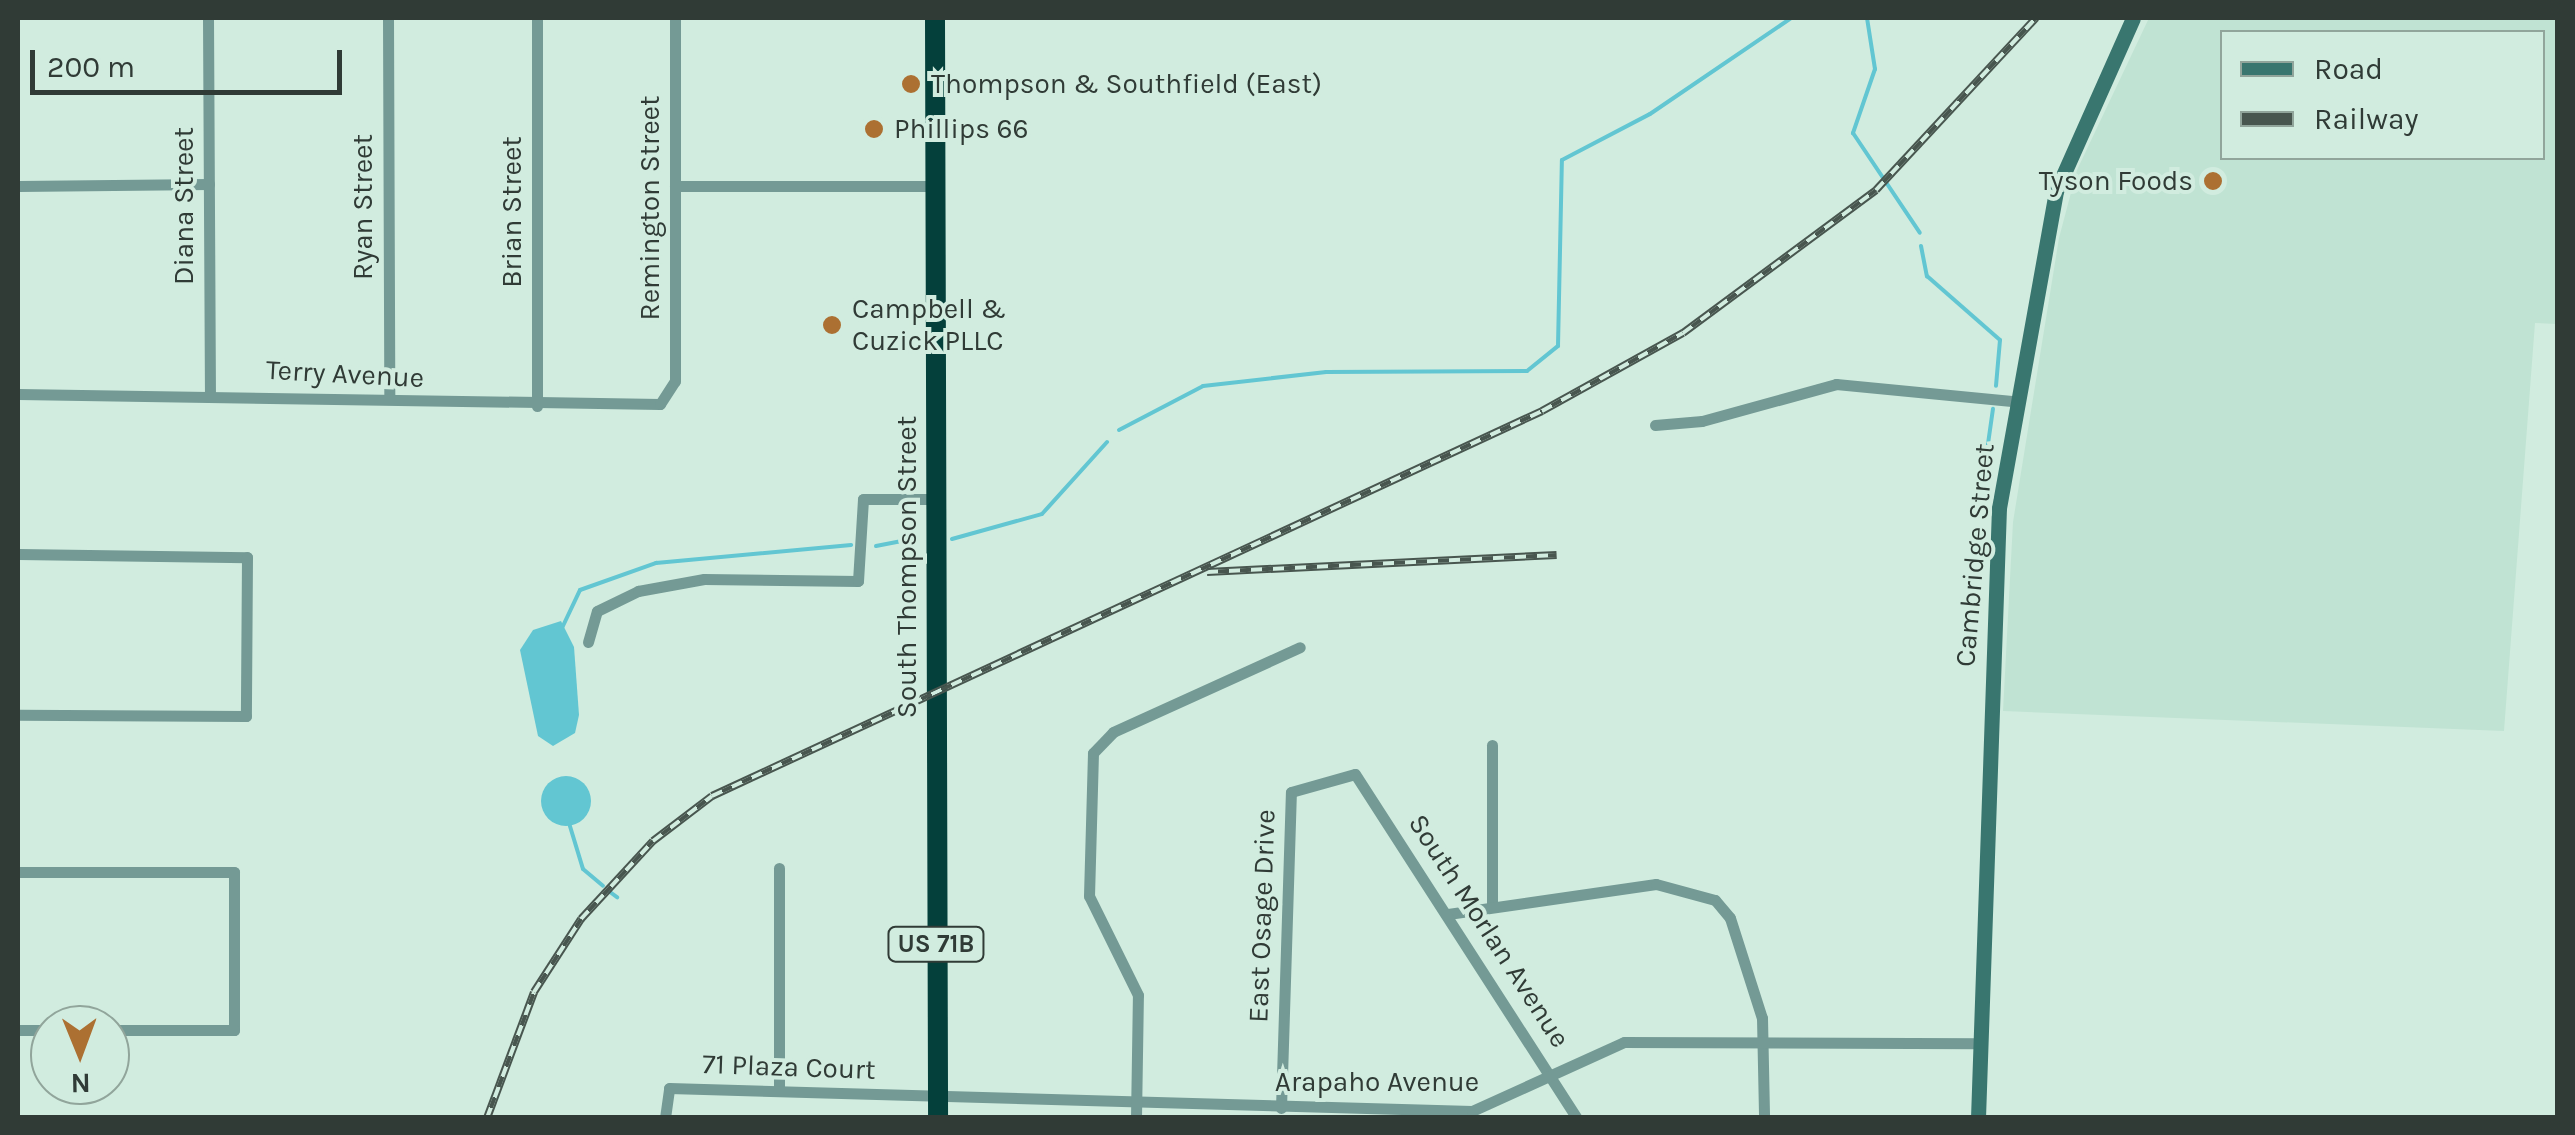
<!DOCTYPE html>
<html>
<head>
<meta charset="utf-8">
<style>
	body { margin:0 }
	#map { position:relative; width:2575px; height:1135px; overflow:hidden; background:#d1ecdf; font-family:Karla,sans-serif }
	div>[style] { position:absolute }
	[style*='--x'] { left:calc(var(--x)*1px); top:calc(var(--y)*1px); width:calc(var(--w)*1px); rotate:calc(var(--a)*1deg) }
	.built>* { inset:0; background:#c0e3d3 }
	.water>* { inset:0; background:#62c6d2 }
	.round { border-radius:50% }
	.stream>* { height:4px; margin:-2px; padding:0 2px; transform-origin:2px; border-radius:2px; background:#62c6d2 }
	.street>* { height:11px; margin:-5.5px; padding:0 5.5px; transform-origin:5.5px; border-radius:5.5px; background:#749a95 }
	.secondary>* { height:15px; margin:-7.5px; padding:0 7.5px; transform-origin:7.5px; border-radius:7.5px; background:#39766f }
	.highway>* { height:20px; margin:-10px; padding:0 10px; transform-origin:10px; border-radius:10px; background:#04403b }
	.rail>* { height:8px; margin-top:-4px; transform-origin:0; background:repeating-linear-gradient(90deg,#d1ecdf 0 11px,#48564f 0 22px); box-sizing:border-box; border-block:2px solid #48564f }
	.dots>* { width:28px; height:28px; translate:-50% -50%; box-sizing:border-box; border:5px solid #d1ecdf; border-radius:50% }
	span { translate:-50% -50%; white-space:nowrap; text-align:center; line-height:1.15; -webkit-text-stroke:8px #d1ecdf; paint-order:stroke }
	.shield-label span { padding:2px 8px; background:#d1ecdf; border:2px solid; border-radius:8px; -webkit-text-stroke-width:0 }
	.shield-label { font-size:25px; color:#303b36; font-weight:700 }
	.poi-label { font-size:28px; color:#303b36 }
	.left { translate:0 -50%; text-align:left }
	.right { translate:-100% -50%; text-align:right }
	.street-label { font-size:28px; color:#303b36 }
	.frame { position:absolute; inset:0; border:20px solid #303b36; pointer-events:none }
	.legend { position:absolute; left:2220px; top:30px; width:325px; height:130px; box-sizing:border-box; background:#d1ecdf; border:2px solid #91a59b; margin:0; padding:12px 18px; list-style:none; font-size:30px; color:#303b36 }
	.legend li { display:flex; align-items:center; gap:20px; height:50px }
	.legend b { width:50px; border:2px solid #91a59b }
	.north { position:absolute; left:30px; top:1005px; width:100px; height:100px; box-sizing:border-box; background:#d1ecdf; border:2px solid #91a59b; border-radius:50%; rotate:179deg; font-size:28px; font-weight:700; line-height:40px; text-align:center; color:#303b36 }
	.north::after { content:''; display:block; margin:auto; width:35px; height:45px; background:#ac7032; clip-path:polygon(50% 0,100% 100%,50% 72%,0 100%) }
	.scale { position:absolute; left:30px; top:50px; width:312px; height:45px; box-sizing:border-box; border:5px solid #303b36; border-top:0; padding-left:12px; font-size:30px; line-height:35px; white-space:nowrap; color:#303b36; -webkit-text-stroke:8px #d1ecdf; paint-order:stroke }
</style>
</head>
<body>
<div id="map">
	<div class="built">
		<div style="clip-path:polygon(evenodd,2149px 18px,2557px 18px,2557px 324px,2535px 323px,2504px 731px,2003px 711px,2013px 522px,2059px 238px,2077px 170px,2149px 18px,2222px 32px,2542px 32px,2542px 158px,2222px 158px,2222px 32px)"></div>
	</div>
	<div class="water">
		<div style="clip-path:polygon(561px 621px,574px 647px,579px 715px,575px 733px,553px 746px,538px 736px,520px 650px,533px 630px)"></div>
		<div class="round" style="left:541px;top:776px;width:50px;height:50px"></div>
	</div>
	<div class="stream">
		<div style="--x:1867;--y:18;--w:52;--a:81.1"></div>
		<div style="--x:1875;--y:69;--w:68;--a:109"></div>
		<div style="--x:1853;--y:133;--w:120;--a:56.2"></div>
		<div style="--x:1921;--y:246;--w:31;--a:79"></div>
		<div style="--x:1927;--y:276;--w:97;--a:41.2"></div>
		<div style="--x:2000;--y:340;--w:46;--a:95"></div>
		<div style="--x:1119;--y:430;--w:95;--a:-27.6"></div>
		<div style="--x:1203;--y:386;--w:124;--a:-6.5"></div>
		<div style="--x:1326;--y:372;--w:201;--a:-0.3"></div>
		<div style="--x:1527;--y:371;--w:40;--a:-39"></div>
		<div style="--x:1558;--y:346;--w:186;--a:-88.8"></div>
		<div style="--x:1562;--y:160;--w:99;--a:-27.6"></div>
		<div style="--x:1650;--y:114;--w:171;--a:-34.2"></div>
		<div style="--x:1982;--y:486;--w:78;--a:-81.9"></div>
		<div style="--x:952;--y:539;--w:93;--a:-15.5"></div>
		<div style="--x:1042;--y:514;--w:97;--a:-47.9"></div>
		<div style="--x:876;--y:546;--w:38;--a:-11"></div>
		<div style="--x:562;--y:628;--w:42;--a:-64.7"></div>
		<div style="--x:580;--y:590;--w:81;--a:-19.6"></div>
		<div style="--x:656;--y:563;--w:196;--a:-5.3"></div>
		<div style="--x:569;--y:823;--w:48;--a:73.1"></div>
		<div style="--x:583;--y:869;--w:26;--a:40"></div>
		<div style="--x:610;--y:892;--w:9;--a:36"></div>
	</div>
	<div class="street">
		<div style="--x:208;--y:18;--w:377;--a:89.7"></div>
		<div style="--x:388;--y:18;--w:379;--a:89.8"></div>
		<div style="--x:537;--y:18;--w:388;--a:90"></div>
		<div style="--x:18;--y:186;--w:191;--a:-0.6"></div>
		<div style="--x:675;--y:186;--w:260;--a:0"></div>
		<div style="--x:18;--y:394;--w:642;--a:0.89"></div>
		<div style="--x:660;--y:404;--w:27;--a:-57"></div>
		<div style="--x:675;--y:381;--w:363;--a:-90"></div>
		<div style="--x:1655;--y:425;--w:47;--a:-4.9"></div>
		<div style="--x:1702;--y:421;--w:139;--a:-15.4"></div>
		<div style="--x:1836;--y:384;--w:179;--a:5.5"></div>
		<div style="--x:18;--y:554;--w:229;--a:0.8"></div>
		<div style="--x:247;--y:557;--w:159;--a:90.4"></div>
		<div style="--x:246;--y:716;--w:228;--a:-179.7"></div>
		<div style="--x:588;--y:642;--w:32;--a:-74"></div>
		<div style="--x:597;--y:611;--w:46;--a:-26"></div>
		<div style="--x:638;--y:591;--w:67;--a:-10.3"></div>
		<div style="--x:704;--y:579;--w:154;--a:0.7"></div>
		<div style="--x:858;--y:581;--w:82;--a:-86.5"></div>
		<div style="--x:863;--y:499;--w:71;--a:0"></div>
		<div style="--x:779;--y:868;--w:223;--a:90"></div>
		<div style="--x:18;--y:872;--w:216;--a:0"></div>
		<div style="--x:234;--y:872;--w:158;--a:90"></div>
		<div style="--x:234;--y:1030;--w:124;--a:180"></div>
		<div style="--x:1492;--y:905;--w:160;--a:-90"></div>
		<div style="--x:1448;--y:914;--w:210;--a:-8.2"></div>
		<div style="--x:1656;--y:884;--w:61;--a:15.2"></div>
		<div style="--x:1715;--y:900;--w:23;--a:50"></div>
		<div style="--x:1730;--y:918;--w:105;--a:72.3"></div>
		<div style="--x:1762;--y:1018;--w:99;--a:88.8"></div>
		<div style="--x:18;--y:1030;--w:32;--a:0"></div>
		<div style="--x:1281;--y:1108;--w:316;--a:-88.2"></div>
		<div style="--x:1291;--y:792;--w:66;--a:-15.7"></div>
		<div style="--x:1355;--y:774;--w:409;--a:57.2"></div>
		<div style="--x:665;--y:1118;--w:30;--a:-82"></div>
		<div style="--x:669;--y:1088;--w:803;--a:1.64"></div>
		<div style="--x:1472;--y:1111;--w:167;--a:-24.4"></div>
		<div style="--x:1624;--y:1042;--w:355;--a:0.2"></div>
		<div style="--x:1136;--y:1118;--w:123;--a:-89.1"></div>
		<div style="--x:1138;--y:995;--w:110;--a:-116.3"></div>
		<div style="--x:1089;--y:896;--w:143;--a:-88.4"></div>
		<div style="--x:1093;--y:753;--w:29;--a:-46"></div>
		<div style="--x:1113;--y:732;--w:205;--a:-24.4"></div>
	</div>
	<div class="secondary">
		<div style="--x:1978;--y:1118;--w:610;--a:-88.03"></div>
		<div style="--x:1999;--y:508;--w:322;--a:-79.8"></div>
		<div style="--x:2056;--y:191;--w:189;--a:-66"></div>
	</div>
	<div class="highway">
		<div style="--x:935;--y:18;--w:1100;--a:89.84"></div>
	</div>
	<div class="rail">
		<div style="--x:1207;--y:572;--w:350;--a:-2.8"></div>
		<div style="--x:487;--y:1118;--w:134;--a:-69.5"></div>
		<div style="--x:534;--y:992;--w:87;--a:-57.2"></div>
		<div style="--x:581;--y:919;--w:106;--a:-47.3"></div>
		<div style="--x:653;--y:841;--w:74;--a:-37.3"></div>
		<div style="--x:712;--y:796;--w:915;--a:-24.88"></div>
		<div style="--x:1542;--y:411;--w:161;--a:-29"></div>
		<div style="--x:1683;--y:333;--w:240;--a:-36.5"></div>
		<div style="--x:1876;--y:190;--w:235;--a:-47.1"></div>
	</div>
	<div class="dots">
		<div style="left:911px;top:84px;background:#ac7032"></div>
		<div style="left:874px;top:129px;background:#ac7032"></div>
		<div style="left:2213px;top:181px;background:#ac7032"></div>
		<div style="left:832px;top:325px;background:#ac7032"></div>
	</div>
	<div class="shield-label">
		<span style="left:936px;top:944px">US 71B</span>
	</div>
	<div class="poi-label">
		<span class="left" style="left:931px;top:84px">Thompson &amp; Southfield (East)</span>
		<span class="left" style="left:894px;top:129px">Phillips 66</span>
		<span class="right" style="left:2193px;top:181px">Tyson Foods</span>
		<span class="left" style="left:852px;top:325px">Campbell &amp;<br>Cuzick PLLC</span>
	</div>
	<div class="street-label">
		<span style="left:184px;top:206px;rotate:-90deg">Diana Street</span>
		<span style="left:363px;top:207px;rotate:-90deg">Ryan Street</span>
		<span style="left:650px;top:208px;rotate:-90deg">Remington Street</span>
		<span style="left:512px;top:212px;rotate:-90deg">Brian Street</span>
		<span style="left:345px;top:374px;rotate:3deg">Terry Avenue</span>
		<span style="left:1975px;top:555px;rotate:-85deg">Cambridge Street</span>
		<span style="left:907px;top:567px;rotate:-90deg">South Thompson Street</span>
		<span style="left:1262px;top:916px;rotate:-88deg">East Osage Drive</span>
		<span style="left:1489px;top:931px;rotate:57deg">South Morlan Avenue</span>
		<span style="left:789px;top:1067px;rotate:2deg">71 Plaza Court</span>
		<span style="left:1377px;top:1082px">Arapaho Avenue</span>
	</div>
	<div class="frame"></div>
	<ul class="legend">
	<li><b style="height:12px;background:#39766f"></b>Road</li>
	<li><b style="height:12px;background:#48564f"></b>Railway</li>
	</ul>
	<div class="north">N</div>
	<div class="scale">200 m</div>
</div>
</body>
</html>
